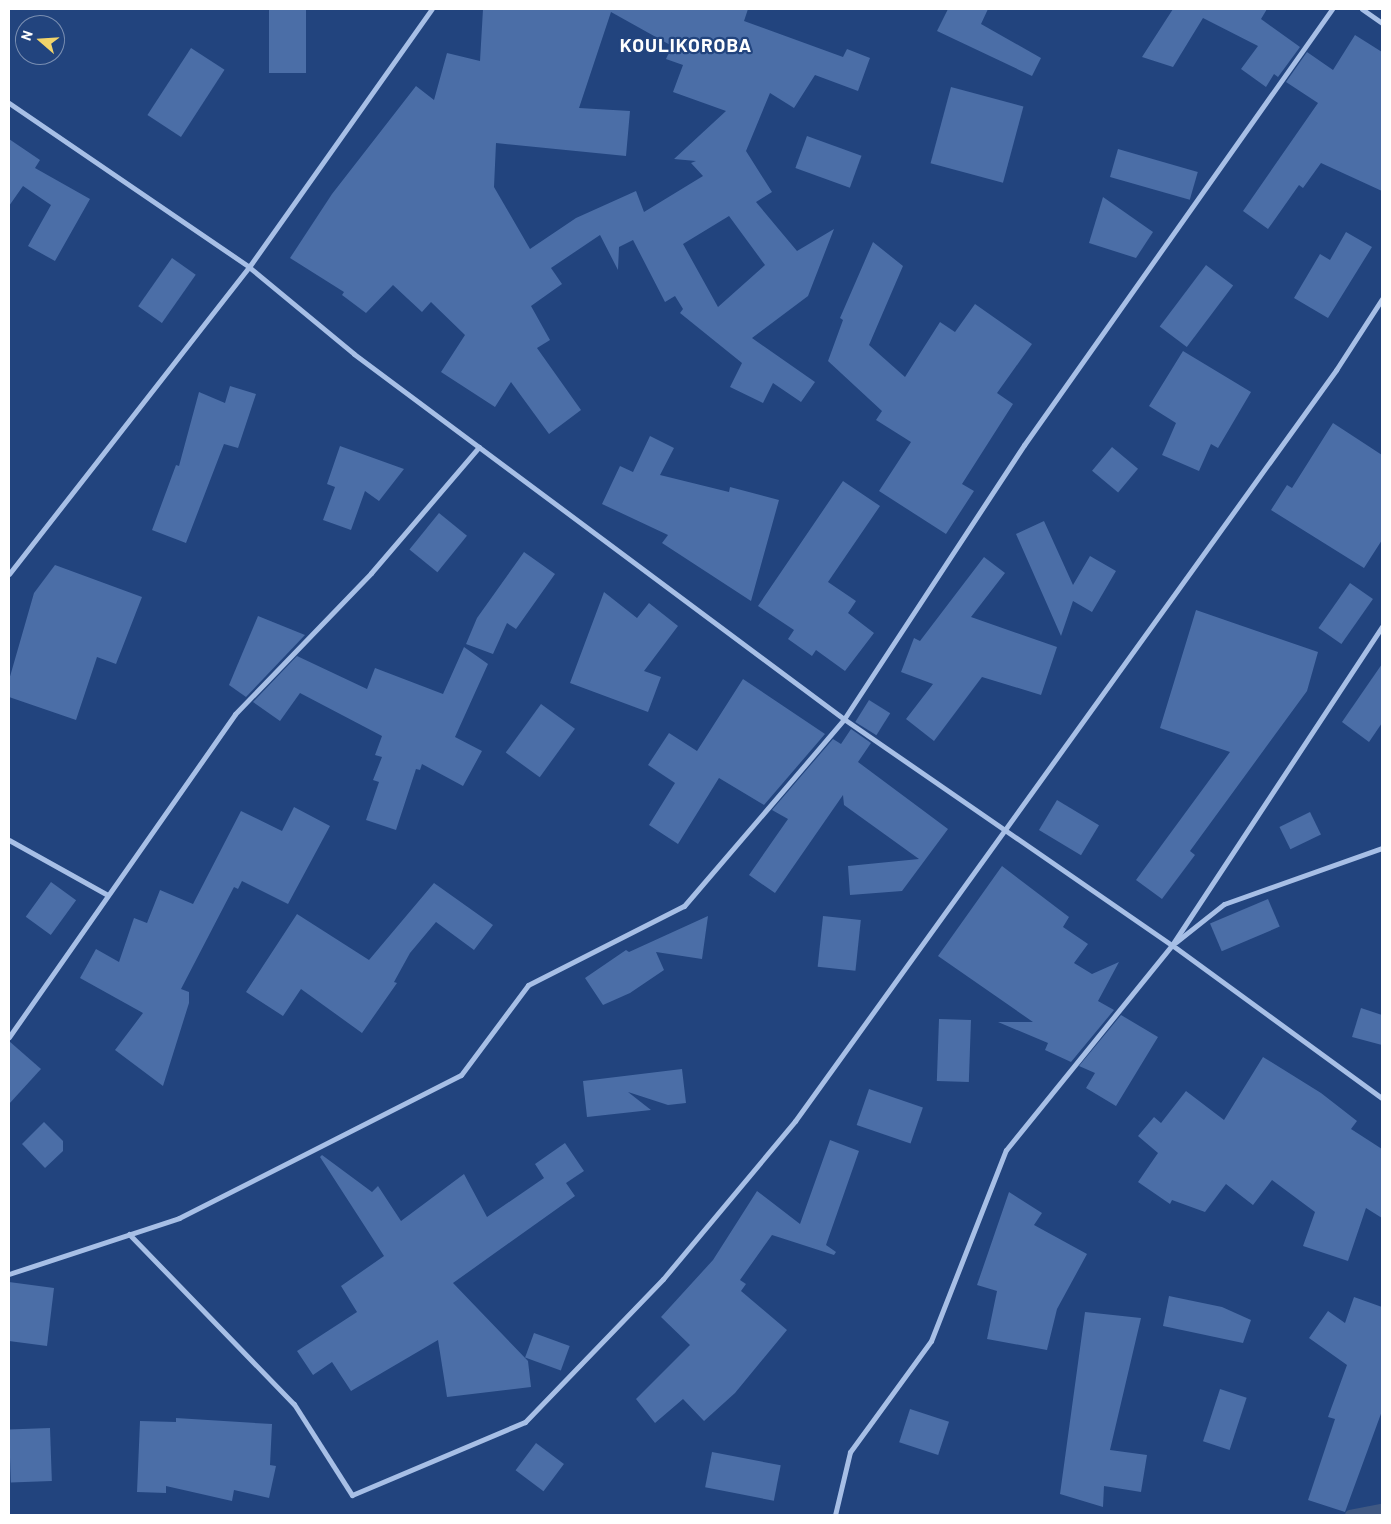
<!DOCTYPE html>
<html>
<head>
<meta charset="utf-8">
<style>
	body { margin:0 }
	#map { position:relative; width:1391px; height:1524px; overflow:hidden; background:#22447e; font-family:Barlow,sans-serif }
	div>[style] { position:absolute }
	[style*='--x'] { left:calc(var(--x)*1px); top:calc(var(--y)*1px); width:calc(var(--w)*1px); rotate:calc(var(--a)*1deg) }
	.stream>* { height:10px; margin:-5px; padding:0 5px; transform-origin:5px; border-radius:5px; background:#405983 }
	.building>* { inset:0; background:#4b6ea7; transform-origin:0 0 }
	.minor>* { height:5px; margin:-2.5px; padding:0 2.5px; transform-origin:2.5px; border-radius:2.5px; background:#a7bfe6 }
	span { translate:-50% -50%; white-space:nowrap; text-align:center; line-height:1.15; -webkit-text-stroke:4.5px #22447e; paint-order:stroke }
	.district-label { font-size:19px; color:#fff; font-weight:700; letter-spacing:1px }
	.frame { position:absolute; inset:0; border:10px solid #fff; pointer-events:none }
	.north { position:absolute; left:15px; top:15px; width:50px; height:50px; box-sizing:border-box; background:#22447e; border:1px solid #7a8fb2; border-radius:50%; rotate:289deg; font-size:14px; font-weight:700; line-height:20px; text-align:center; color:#fff }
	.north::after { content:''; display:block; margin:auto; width:18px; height:22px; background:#f2d46a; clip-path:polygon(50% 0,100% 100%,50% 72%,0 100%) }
</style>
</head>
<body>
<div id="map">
	<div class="stream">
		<div style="--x:1350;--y:1515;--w:33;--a:-11"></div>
	</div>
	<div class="building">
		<div style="left:269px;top:9px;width:37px;height:64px"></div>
		<div style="clip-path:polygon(evenodd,483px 9px,748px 9px,744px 21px,843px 57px,847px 49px,870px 58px,858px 91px,815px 75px,794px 108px,770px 93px,746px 151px,772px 192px,756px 202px,797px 251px,834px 229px,808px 296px,752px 338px,815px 382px,801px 402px,773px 383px,763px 403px,730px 387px,742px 363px,680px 313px,683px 309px,675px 296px,665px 302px,633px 240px,619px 247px,618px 270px,600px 235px,551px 268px,562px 284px,531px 306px,550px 340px,537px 348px,581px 410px,549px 434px,511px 382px,495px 407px,441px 372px,465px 335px,431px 302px,422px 312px,393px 285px,366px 313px,342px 295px,344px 292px,290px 258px,332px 194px,416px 86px,434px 100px,447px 53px,480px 61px,483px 9px,611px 12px,672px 46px,666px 59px,683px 65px,673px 92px,726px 111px,674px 159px,696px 161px,691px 163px,703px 176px,644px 212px,636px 191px,576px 218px,530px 249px,494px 187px,496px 143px,626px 156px,630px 111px,579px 108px,611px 12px,483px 9px,729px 216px,765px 265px,718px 307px,683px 244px,729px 216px)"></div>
		<div style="clip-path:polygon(948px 9px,988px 9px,981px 24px,1041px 58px,1032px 76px,937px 31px)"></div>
		<div style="clip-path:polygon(1173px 9px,1267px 9px,1261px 19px,1300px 47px,1278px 77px,1274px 74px,1266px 87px,1241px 69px,1258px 46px,1203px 18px,1173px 67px,1142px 57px)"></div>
		<div style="clip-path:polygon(1355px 35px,1382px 52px,1382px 191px,1321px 163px,1303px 188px,1299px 185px,1268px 229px,1243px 211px,1318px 103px,1286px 82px,1307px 52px,1333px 70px)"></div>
		<div style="left:191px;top:48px;width:40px;height:80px;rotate:33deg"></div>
		<div style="left:951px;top:87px;width:75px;height:79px;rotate:15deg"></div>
		<div style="left:807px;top:136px;width:58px;height:34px;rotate:20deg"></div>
		<div style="clip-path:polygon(9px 139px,40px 160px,35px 168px,90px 199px,55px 261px,28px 246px,51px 205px,23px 186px,9px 206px)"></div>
		<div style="left:1118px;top:149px;width:83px;height:29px;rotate:16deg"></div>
		<div style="clip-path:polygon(1103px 197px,1153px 232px,1136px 258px,1089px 243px)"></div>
		<div style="clip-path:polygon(1346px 232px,1372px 247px,1328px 318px,1294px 298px,1320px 254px,1330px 260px)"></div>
		<div style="clip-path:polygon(873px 242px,903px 266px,869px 345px,905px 377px,940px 322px,955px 332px,975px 304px,1032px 344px,997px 393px,1013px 404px,962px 484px,974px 491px,946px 534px,879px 491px,911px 442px,876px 420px,882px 411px,828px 361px,843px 320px,840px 318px)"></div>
		<div style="left:172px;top:258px;width:29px;height:59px;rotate:35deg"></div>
		<div style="left:1206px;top:265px;width:34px;height:77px;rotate:37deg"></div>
		<div style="clip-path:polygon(1183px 351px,1251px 392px,1218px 448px,1211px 444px,1199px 471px,1162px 455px,1176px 423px,1149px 406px)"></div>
		<div style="clip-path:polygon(230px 386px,256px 394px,238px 448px,224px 444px,186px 543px,152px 530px,176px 465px,179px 466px,199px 392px,225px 403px)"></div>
		<div style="clip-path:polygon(1333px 423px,1382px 455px,1382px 540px,1364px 568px,1271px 510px,1287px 485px,1292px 488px)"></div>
		<div style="clip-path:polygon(650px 436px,674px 448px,660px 475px,729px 492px,730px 487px,779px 500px,751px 601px,662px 543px,668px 535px,602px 504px,620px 466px,633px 472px)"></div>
		<div style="clip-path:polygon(340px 446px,404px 469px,379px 501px,365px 491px,351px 530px,323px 520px,335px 487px,327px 484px)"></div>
		<div style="left:1112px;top:447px;width:34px;height:31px;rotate:40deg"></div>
		<div style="clip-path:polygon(843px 481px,880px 506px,828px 582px,856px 601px,848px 613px,874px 633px,845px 671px,816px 650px,812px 656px,788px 639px,794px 630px,758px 606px)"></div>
		<div style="left:439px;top:513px;width:36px;height:47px;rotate:39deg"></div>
		<div style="clip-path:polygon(1044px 521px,1073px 585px,1090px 556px,1116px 571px,1092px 612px,1073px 601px,1061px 636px,1016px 534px)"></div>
		<div style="clip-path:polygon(524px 552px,555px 574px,516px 629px,507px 623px,493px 654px,466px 644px,477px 618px)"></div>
		<div style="clip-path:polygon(984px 557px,1005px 573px,971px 617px,1057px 647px,1041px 695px,982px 677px,934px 741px,906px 719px,933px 684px,901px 672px,914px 638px,920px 641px)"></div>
		<div style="clip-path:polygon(55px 565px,142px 597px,116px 664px,97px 657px,76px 720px,9px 697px,9px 680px,34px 593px)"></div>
		<div style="left:1350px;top:583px;width:28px;height:55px;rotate:35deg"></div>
		<div style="clip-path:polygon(604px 592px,637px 618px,649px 603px,678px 626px,644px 671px,661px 677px,648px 712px,570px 683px)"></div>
		<div style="clip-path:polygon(1196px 610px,1318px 652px,1307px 691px,1190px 851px,1195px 855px,1162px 899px,1136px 880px,1230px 752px,1160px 728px)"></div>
		<div style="clip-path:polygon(258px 616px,305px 635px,246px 697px,229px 685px)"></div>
		<div style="clip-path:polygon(464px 647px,488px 664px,455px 737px,482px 751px,463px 786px,422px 764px,420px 770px,416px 769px,396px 830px,366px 820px,379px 782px,373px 780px,382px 757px,375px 755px,382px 736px,300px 693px,280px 721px,253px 702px,297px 656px,367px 689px,375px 668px,443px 694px)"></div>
		<div style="clip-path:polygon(1382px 664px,1382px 723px,1369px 742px,1342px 722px)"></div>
		<div style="clip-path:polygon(743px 679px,825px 734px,764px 805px,719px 778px,678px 844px,649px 825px,675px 783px,648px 765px,669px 733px,697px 751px)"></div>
		<div style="left:869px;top:700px;width:25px;height:26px;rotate:32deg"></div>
		<div style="left:541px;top:704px;width:42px;height:60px;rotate:36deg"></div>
		<div style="clip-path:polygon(851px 729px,871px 743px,858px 762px,948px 829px,902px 891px,850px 895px,848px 866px,919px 859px,844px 805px,843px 795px,775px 893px,749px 875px,788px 819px,772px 810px,833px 739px,841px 744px)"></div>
		<div style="left:1057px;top:800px;width:49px;height:35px;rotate:31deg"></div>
		<div style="clip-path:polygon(294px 807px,330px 826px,288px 904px,242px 881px,238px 889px,234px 887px,181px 989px,189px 992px,189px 1003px,163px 1086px,115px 1050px,143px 1013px,80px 978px,96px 949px,119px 962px,134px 918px,147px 923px,160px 890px,193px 904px,241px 811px,282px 831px)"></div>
		<div style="left:1310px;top:812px;width:25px;height:34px;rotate:64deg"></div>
		<div style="clip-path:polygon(1002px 866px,1069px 917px,1063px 927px,1088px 944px,1074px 963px,1092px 974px,1119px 962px,1098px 1001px,1114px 1010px,1071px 1062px,1045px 1050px,1048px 1043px,998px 1022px,1033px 1022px,938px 956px)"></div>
		<div style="left:51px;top:882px;width:31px;height:43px;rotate:36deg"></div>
		<div style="clip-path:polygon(434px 883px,493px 925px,474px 950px,436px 922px,410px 953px,394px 982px,397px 983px,362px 1033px,301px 989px,283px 1016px,246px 992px,297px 914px,369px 960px)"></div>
		<div style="left:1268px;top:899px;width:30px;height:63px;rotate:67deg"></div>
		<div style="clip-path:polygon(708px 916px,702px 959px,656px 952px,664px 970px,630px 993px,603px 1005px,585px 978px,626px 950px,629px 952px)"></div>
		<div style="left:823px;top:916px;width:38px;height:51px;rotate:6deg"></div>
		<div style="clip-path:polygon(1361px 1008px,1382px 1015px,1382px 1045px,1352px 1037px)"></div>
		<div style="clip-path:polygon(1121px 1015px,1158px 1037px,1116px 1106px,1086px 1088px,1095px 1073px,1079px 1066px)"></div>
		<div style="left:939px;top:1019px;width:32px;height:62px;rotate:2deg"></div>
		<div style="clip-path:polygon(9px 1041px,41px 1069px,9px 1104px)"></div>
		<div style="clip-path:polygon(1263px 1057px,1321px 1093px,1357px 1121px,1351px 1129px,1382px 1149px,1382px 1218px,1366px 1208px,1348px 1261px,1303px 1246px,1315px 1212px,1272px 1180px,1253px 1205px,1226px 1184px,1205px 1212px,1172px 1200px,1170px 1204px,1138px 1182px,1158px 1153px,1138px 1136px,1154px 1117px,1161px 1123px,1186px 1091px,1224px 1120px)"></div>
		<div style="clip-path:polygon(682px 1069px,686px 1103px,668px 1105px,628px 1092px,651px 1110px,587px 1117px,583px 1081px)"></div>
		<div style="left:869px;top:1089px;width:57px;height:38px;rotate:19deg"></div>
		<div style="clip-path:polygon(44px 1122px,63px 1141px,63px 1151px,45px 1168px,22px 1144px)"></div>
		<div style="clip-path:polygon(830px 1140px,859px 1151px,826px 1245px,836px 1252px,834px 1255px,772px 1235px,740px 1280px,746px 1284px,741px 1291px,787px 1330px,735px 1393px,704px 1421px,683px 1399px,655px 1423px,636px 1399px,690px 1345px,661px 1317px,713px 1260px,757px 1191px,800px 1224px)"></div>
		<div style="clip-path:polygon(565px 1143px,584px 1171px,566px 1183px,575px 1196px,453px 1283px,528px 1361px,531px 1387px,447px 1397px,438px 1340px,351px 1391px,332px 1362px,313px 1375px,297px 1351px,357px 1312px,341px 1286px,384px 1256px,320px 1157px,322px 1155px,372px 1192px,378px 1186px,401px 1221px,464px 1174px,487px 1217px,544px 1178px,535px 1164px)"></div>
		<div style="clip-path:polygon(1009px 1192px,1042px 1213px,1034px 1225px,1087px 1254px,1057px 1309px,1047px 1350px,987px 1339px,997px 1291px,977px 1285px)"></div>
		<div style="clip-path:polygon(9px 1282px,54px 1288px,47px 1346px,9px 1341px)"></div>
		<div style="clip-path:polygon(1169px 1296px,1222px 1307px,1251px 1320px,1243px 1343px,1163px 1326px)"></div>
		<div style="clip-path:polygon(1354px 1297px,1382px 1307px,1382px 1411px,1345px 1512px,1308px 1500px,1335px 1419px,1328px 1417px,1347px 1365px,1309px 1338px,1328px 1311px,1345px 1323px)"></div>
		<div style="clip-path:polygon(1085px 1312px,1141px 1318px,1110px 1450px,1147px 1455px,1141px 1492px,1104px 1486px,1103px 1507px,1060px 1494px)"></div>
		<div style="left:534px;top:1333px;width:38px;height:26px;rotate:20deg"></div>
		<div style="left:1220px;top:1389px;width:28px;height:55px;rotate:18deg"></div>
		<div style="left:910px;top:1409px;width:41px;height:35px;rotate:18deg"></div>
		<div style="clip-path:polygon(176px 1418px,272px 1424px,270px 1465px,276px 1466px,269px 1498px,234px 1490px,232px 1501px,166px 1486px,166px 1493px,137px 1492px,140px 1421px,176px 1422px)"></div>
		<div style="left:50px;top:1428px;width:53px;height:41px;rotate:88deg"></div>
		<div style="left:536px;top:1443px;width:35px;height:34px;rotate:37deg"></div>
		<div style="left:712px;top:1452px;width:70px;height:36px;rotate:11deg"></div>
	</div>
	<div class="minor">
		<div style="--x:1362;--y:9;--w:24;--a:35"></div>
		<div style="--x:9;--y:103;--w:291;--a:34.3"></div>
		<div style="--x:249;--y:267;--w:136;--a:39.6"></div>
		<div style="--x:354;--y:354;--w:611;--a:36.68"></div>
		<div style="--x:844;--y:719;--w:398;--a:34.6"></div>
		<div style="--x:1172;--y:945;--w:260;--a:36.1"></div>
		<div style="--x:9;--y:574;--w:390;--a:-52"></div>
		<div style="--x:249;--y:267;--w:316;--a:-54.7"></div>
		<div style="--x:9;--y:840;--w:113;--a:29.1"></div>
		<div style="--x:1176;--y:942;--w:61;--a:-38.4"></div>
		<div style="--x:1224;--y:904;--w:168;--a:-19.5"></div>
		<div style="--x:9;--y:1037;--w:394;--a:-55"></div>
		<div style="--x:235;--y:714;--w:196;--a:-46"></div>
		<div style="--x:371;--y:573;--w:166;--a:-49.4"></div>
		<div style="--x:129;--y:1234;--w:237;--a:45.9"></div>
		<div style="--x:294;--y:1404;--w:108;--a:57.5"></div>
		<div style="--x:352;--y:1495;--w:188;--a:-22.9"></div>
		<div style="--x:525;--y:1422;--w:199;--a:-46"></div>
		<div style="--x:663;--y:1279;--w:206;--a:-50.1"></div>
		<div style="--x:795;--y:1121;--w:926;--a:-54.23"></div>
		<div style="--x:1336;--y:370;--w:85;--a:-57.1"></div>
		<div style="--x:9;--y:1274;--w:179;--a:-18.2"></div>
		<div style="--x:179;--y:1218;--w:316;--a:-26.9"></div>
		<div style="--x:461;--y:1075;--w:112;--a:-53.3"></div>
		<div style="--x:528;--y:985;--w:175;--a:-26.9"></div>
		<div style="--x:684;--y:906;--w:246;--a:-49.4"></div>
		<div style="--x:844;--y:719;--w:328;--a:-56.7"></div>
		<div style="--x:1024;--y:445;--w:534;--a:-54.76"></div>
		<div style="--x:835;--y:1515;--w:65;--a:-76.6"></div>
		<div style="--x:850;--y:1452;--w:137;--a:-53.9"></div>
		<div style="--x:931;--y:1341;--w:205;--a:-68.6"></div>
		<div style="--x:1006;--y:1150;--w:264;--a:-51"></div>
		<div style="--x:1172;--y:945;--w:382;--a:-56.6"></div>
	</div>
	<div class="district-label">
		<span style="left:686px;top:45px">KOULIKOROBA</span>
	</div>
	<div class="frame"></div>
	<div class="north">N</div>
</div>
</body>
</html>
